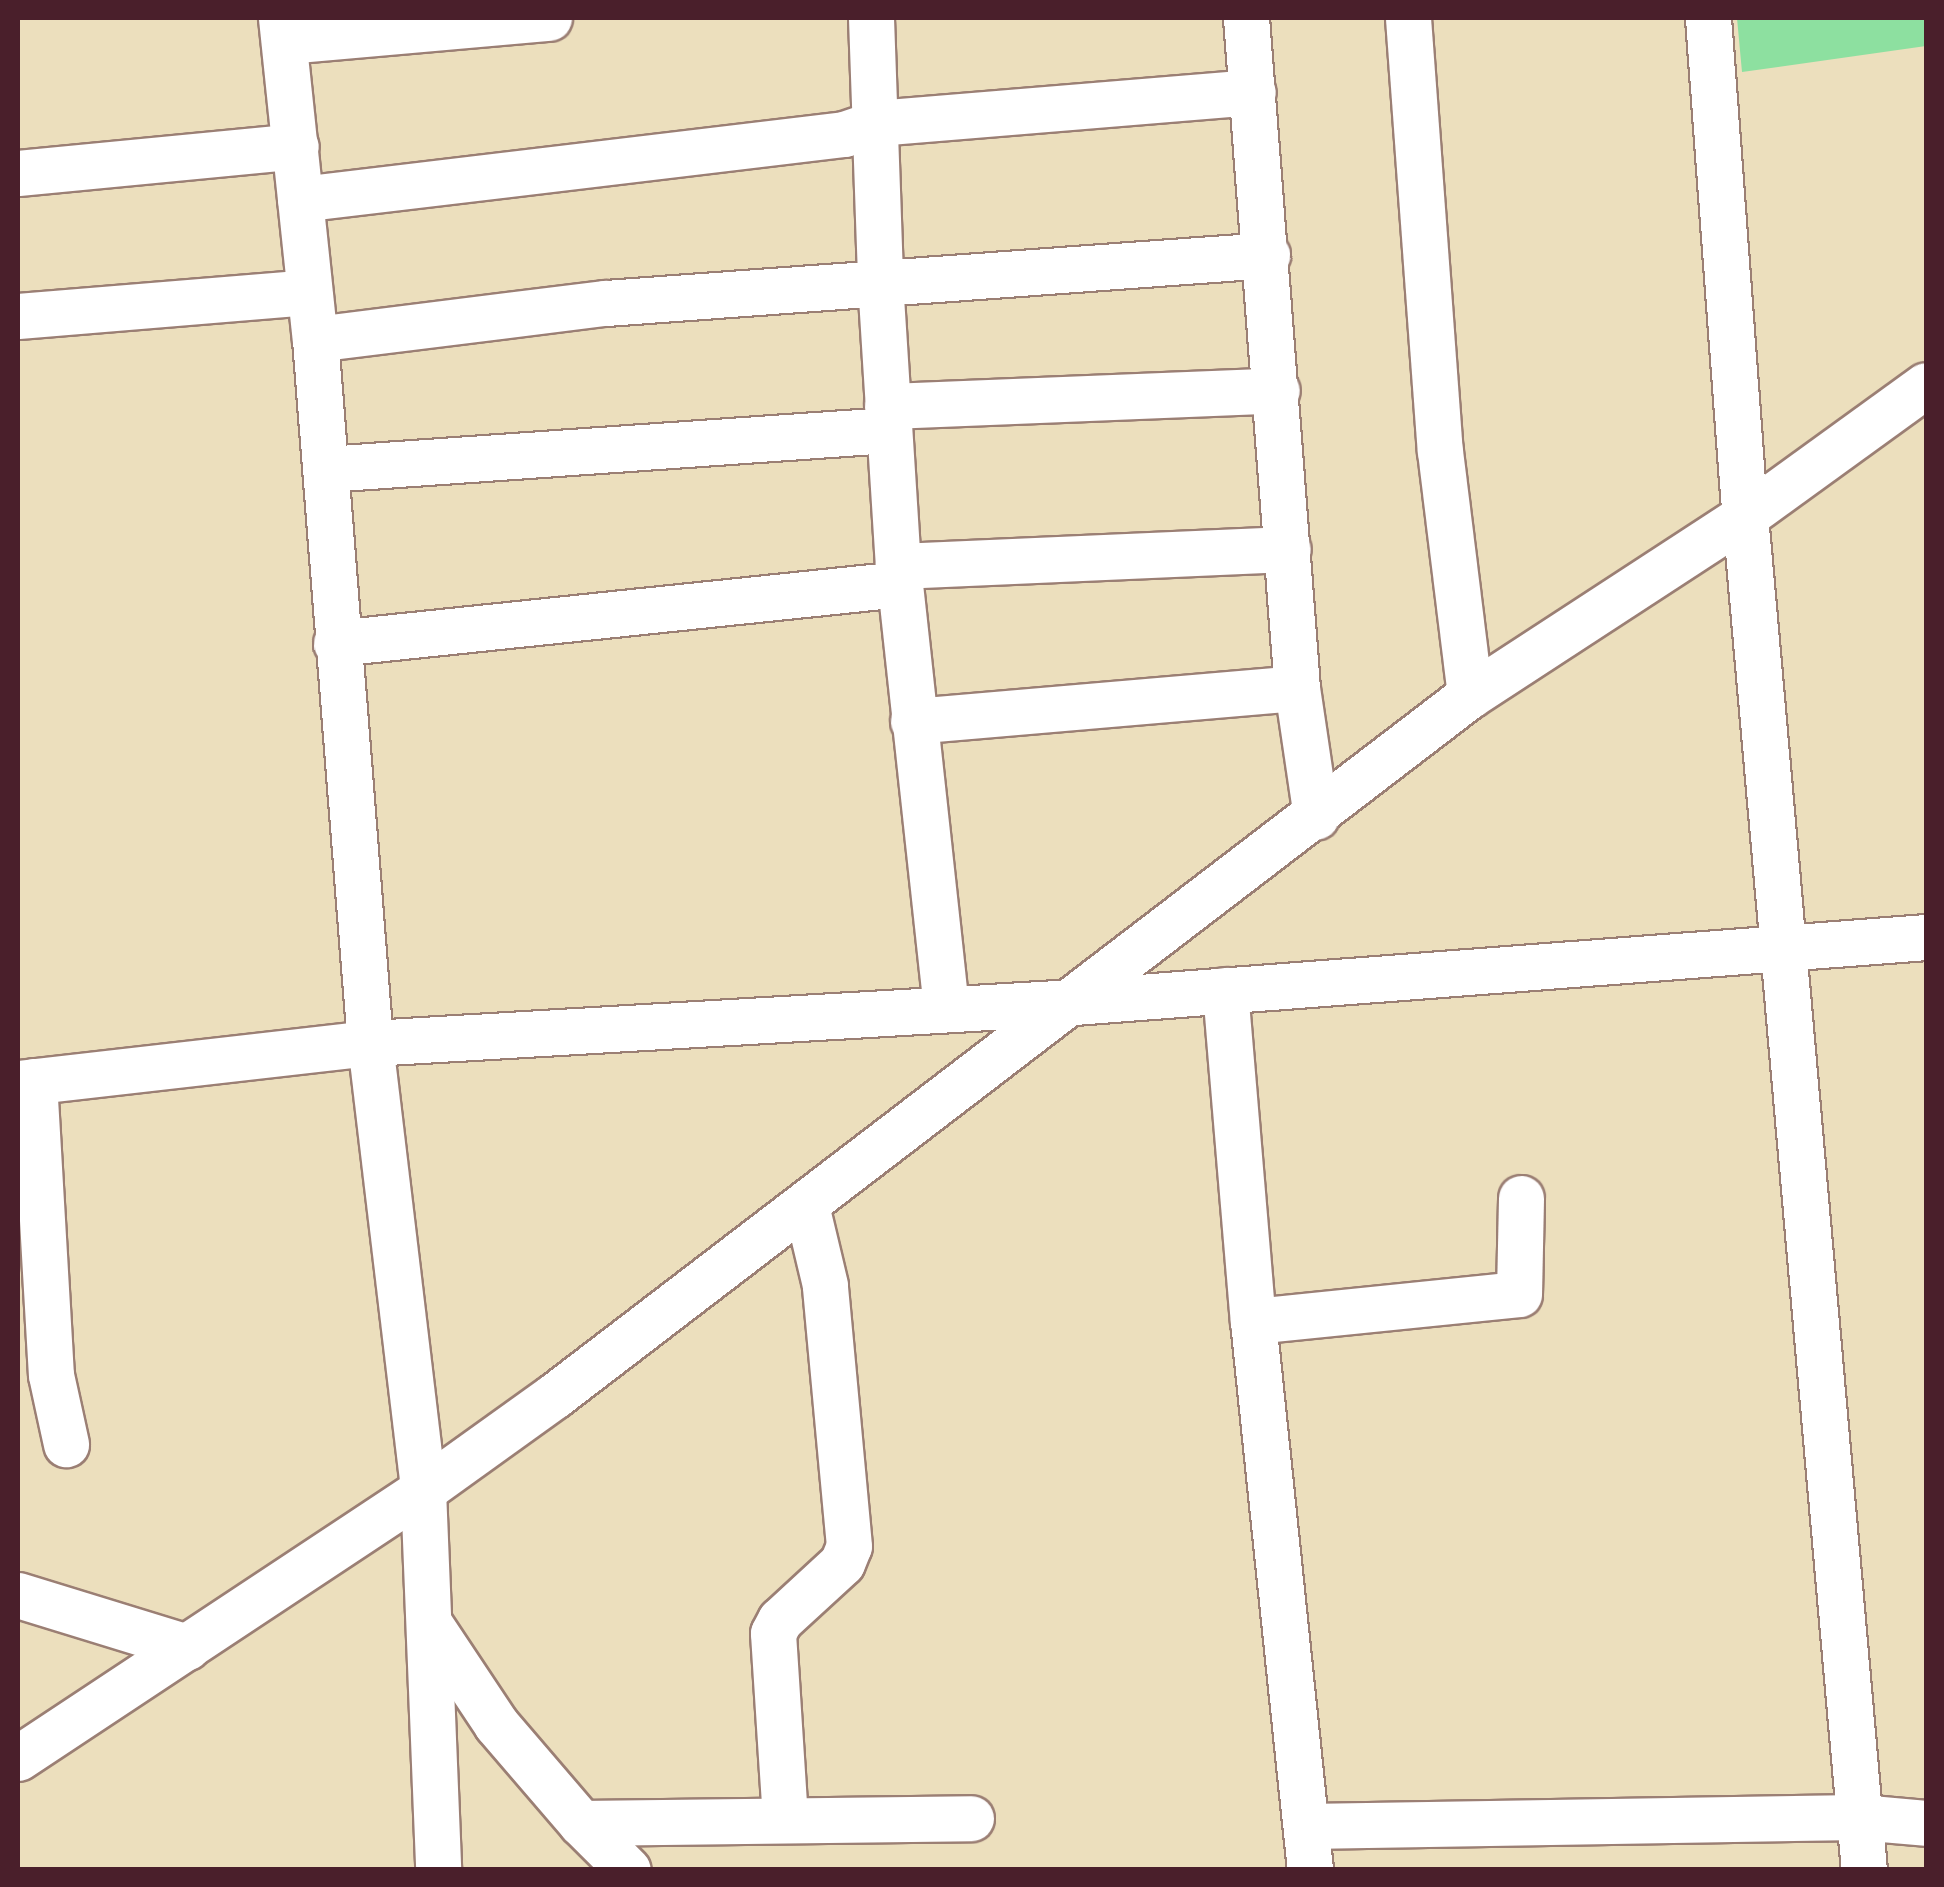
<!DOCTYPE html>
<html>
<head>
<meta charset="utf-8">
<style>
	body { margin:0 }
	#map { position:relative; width:1944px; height:1887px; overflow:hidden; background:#ecdfbd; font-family:Caveat,sans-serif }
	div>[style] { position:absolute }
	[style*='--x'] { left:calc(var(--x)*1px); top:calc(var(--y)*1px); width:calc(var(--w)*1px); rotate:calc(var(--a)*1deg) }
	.green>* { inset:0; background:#8de0a0 }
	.roads { filter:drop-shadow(2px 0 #9b7f74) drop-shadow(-2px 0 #9b7f74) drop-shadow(0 2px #9b7f74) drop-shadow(0 -2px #9b7f74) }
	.minor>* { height:45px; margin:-22.5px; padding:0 22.5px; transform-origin:22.5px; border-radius:22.5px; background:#fff }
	span { translate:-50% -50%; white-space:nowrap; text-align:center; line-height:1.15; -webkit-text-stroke:9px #fff; paint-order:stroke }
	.frame { position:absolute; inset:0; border:20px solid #4a1f2b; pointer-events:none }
</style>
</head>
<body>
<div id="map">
	<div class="green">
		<div style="clip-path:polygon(1737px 18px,1926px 18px,1926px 46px,1742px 72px)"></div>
	</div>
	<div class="roads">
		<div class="minor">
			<div style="--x:281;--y:18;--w:323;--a:84"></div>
			<div style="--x:315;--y:339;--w:706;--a:85.53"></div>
			<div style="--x:370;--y:1043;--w:450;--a:83.2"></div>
			<div style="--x:423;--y:1490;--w:380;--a:87.7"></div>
			<div style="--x:871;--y:18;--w:263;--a:88"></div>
			<div style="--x:880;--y:281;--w:286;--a:86.4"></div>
			<div style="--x:898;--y:566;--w:445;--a:83.8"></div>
			<div style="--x:1246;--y:18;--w:672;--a:85.65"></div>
			<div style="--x:1297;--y:688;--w:130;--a:81.6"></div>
			<div style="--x:1408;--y:18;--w:434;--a:85.8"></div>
			<div style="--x:1440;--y:451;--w:246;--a:83"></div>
			<div style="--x:1708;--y:18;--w:499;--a:85.8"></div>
			<div style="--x:1745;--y:516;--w:1359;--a:84.98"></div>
			<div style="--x:285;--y:41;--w:265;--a:-5"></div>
			<div style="--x:18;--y:173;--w:279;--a:-5.5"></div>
			<div style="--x:300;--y:199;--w:548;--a:-6.81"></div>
			<div style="--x:844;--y:134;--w:34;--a:-19"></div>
			<div style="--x:876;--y:123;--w:378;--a:-4.7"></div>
			<div style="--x:18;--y:316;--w:291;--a:-4.7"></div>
			<div style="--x:315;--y:339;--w:293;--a:-7.1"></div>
			<div style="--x:606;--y:303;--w:663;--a:-4.15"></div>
			<div style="--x:887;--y:406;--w:390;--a:-2.3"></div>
			<div style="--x:326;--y:469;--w:563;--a:-3.97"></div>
			<div style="--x:898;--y:566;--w:390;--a:-2.5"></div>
			<div style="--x:336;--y:643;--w:567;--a:-5.97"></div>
			<div style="--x:913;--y:721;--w:385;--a:-4.9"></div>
			<div style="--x:1225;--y:990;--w:332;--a:85.2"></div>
			<div style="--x:1253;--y:1321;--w:552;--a:84.07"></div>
			<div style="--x:34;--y:1081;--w:294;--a:86.7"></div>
			<div style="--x:51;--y:1375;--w:71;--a:77.7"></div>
			<div style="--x:18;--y:1083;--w:354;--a:-6.5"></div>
			<div style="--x:370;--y:1043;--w:705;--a:-3.33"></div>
			<div style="--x:1074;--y:1002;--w:854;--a:-4.36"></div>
			<div style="--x:1253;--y:1321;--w:267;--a:-5.8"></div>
			<div style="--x:1519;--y:1294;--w:96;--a:-88.8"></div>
			<div style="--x:18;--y:1595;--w:177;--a:17.1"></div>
			<div style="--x:431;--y:1626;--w:118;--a:56.4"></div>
			<div style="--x:496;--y:1724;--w:130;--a:49.4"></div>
			<div style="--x:581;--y:1823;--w:66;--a:45"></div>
			<div style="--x:18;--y:1758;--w:486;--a:-33.5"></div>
			<div style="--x:423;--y:1490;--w:161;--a:-35.7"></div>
			<div style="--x:554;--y:1396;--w:1153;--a:-37.43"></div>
			<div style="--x:1470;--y:695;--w:328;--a:-33.1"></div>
			<div style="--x:1745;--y:516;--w:223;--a:-35.9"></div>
			<div style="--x:785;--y:1819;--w:186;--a:-93.7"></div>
			<div style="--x:773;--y:1633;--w:15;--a:-62"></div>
			<div style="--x:780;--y:1620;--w:84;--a:-42.6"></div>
			<div style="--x:842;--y:1563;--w:18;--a:-68"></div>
			<div style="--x:849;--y:1546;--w:262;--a:-95.3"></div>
			<div style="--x:825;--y:1285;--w:82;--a:-103.4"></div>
			<div style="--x:581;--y:1823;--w:390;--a:-0.7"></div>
			<div style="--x:1306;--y:1826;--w:553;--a:-0.93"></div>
			<div style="--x:1859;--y:1817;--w:67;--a:5.1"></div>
		</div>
	</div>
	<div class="frame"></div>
</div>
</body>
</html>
